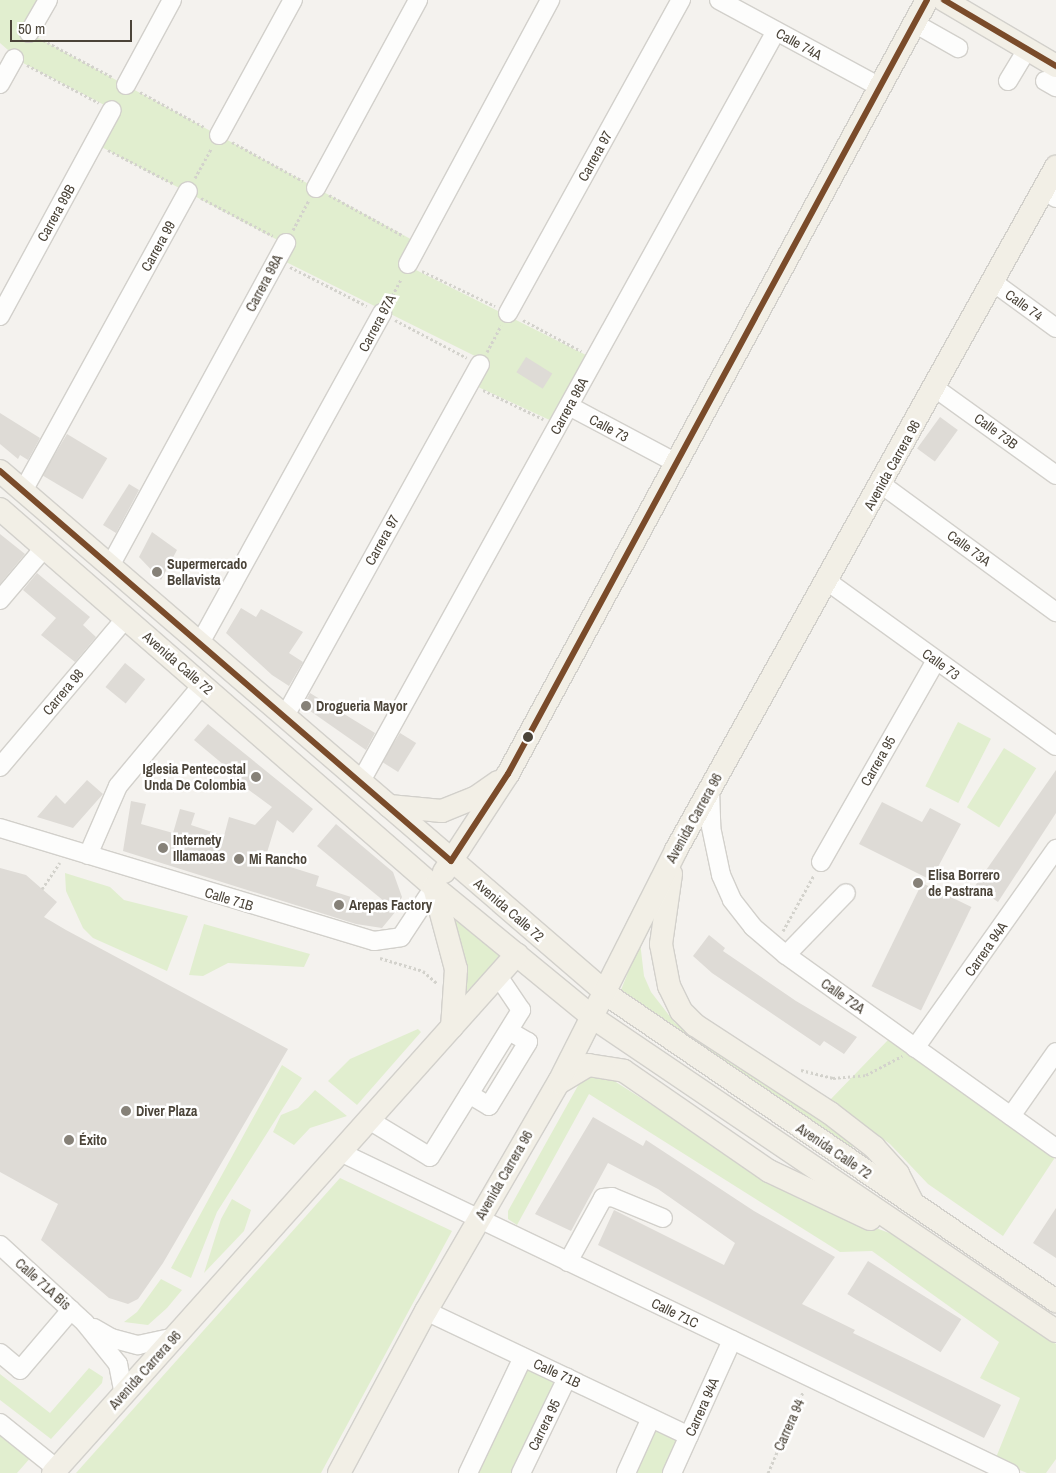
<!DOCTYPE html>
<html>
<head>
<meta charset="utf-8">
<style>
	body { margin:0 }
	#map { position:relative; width:1056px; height:1473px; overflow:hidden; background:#f4f2ee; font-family:"Archivo Narrow",sans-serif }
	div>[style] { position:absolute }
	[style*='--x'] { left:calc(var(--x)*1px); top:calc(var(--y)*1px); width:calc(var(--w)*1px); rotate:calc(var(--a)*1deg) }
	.green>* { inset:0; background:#e1eecf; transform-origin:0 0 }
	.building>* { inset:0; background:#dedbd6; transform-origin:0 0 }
	.path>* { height:3px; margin-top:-1.5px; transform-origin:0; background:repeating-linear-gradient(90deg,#d3d2cc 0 2.5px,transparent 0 5px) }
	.roads { filter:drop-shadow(1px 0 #d2d0cb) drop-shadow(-1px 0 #d2d0cb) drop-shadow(0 1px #d2d0cb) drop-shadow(0 -1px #d2d0cb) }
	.minor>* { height:18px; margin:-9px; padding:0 9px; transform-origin:9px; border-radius:9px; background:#fdfdfc }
	.major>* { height:22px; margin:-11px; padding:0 11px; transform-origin:11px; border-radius:11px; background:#f2efe6 }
	.bus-1>* { height:6px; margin:-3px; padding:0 3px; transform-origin:3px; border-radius:3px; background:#7a4b2a }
	.dots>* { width:14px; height:14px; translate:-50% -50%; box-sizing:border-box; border:2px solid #fff; border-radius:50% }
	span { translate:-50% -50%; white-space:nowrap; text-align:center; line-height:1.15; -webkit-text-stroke:5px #fff; paint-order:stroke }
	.street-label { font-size:14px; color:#4b4439 }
	.poi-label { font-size:14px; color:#4b4439; font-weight:700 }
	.left { translate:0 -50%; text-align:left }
	.right { translate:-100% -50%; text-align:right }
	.scale { position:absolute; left:10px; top:20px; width:122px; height:22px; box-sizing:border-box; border:2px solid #4b4439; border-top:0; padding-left:6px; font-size:15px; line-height:18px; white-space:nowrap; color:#4b4439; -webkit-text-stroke:4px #fff; paint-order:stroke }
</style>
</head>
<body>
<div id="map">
	<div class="green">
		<div style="clip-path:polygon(0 0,47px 0,29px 33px,418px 243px,406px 265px,590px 357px,554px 422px,476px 386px,489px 363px,282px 260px,289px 246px,94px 143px,112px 109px,23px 63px,0 43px)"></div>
		<div style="left:958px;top:722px;width:37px;height:72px;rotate:27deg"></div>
		<div style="left:1004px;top:748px;width:38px;height:70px;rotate:32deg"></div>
		<div style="clip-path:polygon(65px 873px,110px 887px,124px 900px,188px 916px,167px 971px,93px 938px,83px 928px,66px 891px)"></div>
		<div style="clip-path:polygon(444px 907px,505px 954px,466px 992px,460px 951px)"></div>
		<div style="clip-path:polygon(204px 924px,310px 954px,304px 967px,228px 963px,203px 976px,189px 975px)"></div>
		<div style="clip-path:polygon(640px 942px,644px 976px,651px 992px,675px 1023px,810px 1111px,852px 1143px,853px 1149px,621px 990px)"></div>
		<div style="clip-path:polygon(418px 1029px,421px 1032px,357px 1105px,328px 1081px,350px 1059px)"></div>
		<div style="clip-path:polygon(888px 1040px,1056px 1156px,1003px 1236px,928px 1184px,890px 1144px,830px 1100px)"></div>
		<div style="clip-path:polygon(282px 1065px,302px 1078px,217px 1212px,191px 1278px,171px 1268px)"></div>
		<div style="clip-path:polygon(588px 1077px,608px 1077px,801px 1200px,892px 1234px,1056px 1344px,1056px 1459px,1046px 1473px,1027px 1473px,995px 1460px,1020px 1398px,980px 1378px,999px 1342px,872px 1251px,840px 1252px,589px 1094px,517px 1225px,508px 1219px,508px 1211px,580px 1082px)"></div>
		<div style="clip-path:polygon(315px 1090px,347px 1116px,310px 1128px,294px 1145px,273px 1132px,281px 1115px,298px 1108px)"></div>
		<div style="clip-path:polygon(340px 1178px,452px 1231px,321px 1473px,76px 1473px)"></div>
		<div style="clip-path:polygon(232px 1199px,251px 1210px,244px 1231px,204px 1273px,221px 1219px)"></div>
		<div style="clip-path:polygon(161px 1279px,182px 1290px,167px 1308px,148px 1325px,124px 1322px,137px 1312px)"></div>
		<div style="clip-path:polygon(89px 1368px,103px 1377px,102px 1383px,51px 1439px,0 1400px,0 1374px,50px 1413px)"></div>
		<div style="clip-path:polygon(526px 1369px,556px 1383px,512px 1473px,475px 1473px)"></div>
		<div style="clip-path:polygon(654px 1427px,680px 1439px,664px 1473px,633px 1473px)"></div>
		<div style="clip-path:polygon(0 1430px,32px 1456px,17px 1473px,0 1473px)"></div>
	</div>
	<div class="building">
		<div style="left:526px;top:357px;width:31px;height:18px;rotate:32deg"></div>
		<div style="clip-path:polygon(0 413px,40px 438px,28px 460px,20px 455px,18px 459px,0 444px)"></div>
		<div style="left:940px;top:417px;width:22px;height:39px;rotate:36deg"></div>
		<div style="left:67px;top:434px;width:47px;height:48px;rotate:31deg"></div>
		<div style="clip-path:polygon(129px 484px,139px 490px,116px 533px,103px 525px)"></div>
		<div style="clip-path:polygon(152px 532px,177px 550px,161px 580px,139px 557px)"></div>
		<div style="clip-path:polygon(0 534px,25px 554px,0 584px)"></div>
		<div style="clip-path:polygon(37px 573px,90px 617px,83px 625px,96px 637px,75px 662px,41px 635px,56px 618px,23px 590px)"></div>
		<div style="clip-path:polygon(241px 608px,256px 617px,261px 609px,303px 632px,289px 653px,303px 662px,289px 686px,272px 675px,226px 633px)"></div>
		<div style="left:125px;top:663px;width:26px;height:31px;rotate:39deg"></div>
		<div style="clip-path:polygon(310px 693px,375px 733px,366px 750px,303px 706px)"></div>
		<div style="clip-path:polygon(208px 724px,313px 809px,293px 833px,277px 820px,265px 859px,319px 876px,316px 886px,396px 911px,382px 928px,356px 924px,123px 851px,131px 801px,146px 804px,141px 824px,173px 833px,180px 809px,195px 813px,191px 825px,224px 836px,229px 817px,255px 825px,272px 807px,220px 769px,224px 765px,194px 740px)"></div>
		<div style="left:400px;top:733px;width:19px;height:34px;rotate:32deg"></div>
		<div style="clip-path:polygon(1056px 770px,1056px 813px,998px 902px,975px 886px)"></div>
		<div style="clip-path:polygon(87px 780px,103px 794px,73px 828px,37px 817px,56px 795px,65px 804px)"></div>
		<div style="clip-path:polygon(882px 802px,922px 822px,930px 808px,961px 824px,931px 880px,859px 844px)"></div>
		<div style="clip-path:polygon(336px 824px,393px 872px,402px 897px,396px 911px,317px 846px)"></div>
		<div style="clip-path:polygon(0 868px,26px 875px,57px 902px,44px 917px,66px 930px,288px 1049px,163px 1263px,138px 1299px,128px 1304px,109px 1298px,41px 1240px,58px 1204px,0 1172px)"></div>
		<div style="left:922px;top:883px;width:55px;height:115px;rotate:26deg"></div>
		<div style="clip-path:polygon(709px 935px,725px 948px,723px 951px,796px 1001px,857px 1037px,844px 1054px,824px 1041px,820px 1046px,712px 973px,693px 956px)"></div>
		<div style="clip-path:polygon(593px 1117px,643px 1146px,646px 1140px,754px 1211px,835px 1257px,802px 1304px,855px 1330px,853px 1333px,1001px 1405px,984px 1438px,598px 1245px,614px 1210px,724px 1265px,735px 1243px,658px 1189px,608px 1163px,571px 1231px,535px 1214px)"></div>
		<div style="clip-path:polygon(1056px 1208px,1056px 1258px,1033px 1243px)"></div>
		<div style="left:868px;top:1261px;width:110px;height:39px;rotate:32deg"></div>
	</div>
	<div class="path">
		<div style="--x:43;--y:40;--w:78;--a:28.2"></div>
		<div style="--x:27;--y:65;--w:81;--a:27.8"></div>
		<div style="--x:140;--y:92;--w:73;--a:28.7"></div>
		<div style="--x:232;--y:142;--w:81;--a:28.8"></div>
		<div style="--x:108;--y:150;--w:74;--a:27.3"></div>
		<div style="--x:195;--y:178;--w:33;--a:-61"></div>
		<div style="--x:329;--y:195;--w:85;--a:28.7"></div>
		<div style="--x:201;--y:198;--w:81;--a:27.8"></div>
		<div style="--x:293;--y:230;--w:34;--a:-62"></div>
		<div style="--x:290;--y:267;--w:86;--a:26.9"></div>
		<div style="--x:422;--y:271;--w:81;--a:25.6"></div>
		<div style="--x:390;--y:300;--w:24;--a:-62"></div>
		<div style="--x:395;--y:320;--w:81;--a:27.8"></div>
		<div style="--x:523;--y:320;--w:66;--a:28.1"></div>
		<div style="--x:487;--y:352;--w:30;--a:-62"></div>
		<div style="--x:483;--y:390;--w:67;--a:25.8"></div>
		<div style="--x:42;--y:889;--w:32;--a:-56"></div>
		<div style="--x:783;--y:931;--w:64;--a:-61"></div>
		<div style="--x:380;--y:958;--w:45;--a:16.8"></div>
		<div style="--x:423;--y:971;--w:18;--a:41"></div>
		<div style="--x:801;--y:1070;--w:33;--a:14"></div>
		<div style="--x:833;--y:1078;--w:33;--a:-5"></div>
		<div style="--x:866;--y:1075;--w:41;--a:-27.8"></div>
		<div style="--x:768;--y:1473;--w:88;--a:-66.6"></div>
	</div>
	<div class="roads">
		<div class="minor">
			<div style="--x:719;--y:0;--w:183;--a:28.4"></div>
			<div style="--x:914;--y:23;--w:51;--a:29.6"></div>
			<div style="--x:29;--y:33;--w:38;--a:-60"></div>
			<div style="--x:1008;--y:81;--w:37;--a:-59"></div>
			<div style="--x:1045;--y:81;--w:13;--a:29"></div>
			<div style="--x:0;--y:84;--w:29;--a:-61"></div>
			<div style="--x:126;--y:85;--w:97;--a:-61.6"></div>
			<div style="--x:219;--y:135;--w:154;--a:-61.3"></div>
			<div style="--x:316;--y:188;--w:214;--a:-61.5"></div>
			<div style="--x:1044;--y:189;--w:15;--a:37"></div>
			<div style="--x:408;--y:264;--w:300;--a:-61.7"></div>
			<div style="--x:993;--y:282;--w:78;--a:36.1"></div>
			<div style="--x:508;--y:313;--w:358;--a:-61.1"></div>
			<div style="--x:0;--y:316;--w:234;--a:-61.5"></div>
			<div style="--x:935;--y:388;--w:149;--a:35.7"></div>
			<div style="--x:569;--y:406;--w:121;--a:28"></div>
			<div style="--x:881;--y:484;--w:217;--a:36.2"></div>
			<div style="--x:23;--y:491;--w:342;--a:-61.2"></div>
			<div style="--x:110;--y:566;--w:368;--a:-61.4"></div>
			<div style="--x:827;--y:581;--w:282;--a:35.8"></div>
			<div style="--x:0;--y:600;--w:70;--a:-49.7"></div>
			<div style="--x:200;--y:643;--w:377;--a:-61.1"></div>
			<div style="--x:285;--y:716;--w:402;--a:-61"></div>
			<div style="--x:0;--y:767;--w:195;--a:-49.8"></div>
			<div style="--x:361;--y:781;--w:857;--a:-61.04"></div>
			<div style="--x:710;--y:789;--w:38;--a:88"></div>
			<div style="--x:711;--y:827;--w:49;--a:78.2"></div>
			<div style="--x:721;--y:875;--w:27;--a:66"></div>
			<div style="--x:732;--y:900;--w:34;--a:52"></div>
			<div style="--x:753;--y:927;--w:43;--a:40.3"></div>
			<div style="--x:786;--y:955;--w:332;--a:35.6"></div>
			<div style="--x:0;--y:828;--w:391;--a:16.8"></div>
			<div style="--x:374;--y:941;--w:27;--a:-8"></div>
			<div style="--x:401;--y:937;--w:60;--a:-56.6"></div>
			<div style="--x:88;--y:855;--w:75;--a:-66.5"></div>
			<div style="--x:118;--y:786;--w:133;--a:-50.2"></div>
			<div style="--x:821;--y:862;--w:232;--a:-60.3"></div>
			<div style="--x:786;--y:955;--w:86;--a:-45.9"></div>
			<div style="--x:915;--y:1048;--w:244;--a:-54.7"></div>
			<div style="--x:469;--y:1094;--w:23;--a:31"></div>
			<div style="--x:489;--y:1106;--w:75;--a:-58.6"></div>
			<div style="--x:528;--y:1042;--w:22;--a:-150"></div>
			<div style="--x:1011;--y:1116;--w:78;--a:-54.9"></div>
			<div style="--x:369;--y:1120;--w:71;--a:31.2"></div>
			<div style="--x:430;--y:1157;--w:173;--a:-58.2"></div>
			<div style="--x:521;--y:1010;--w:41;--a:-124.1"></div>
			<div style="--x:340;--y:1152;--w:743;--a:25.6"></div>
			<div style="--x:0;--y:1245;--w:115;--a:42.5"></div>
			<div style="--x:85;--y:1323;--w:53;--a:51.2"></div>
			<div style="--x:118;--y:1364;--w:31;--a:79"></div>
			<div style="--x:568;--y:1262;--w:73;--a:-61.3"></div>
			<div style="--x:603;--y:1198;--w:9;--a:-6"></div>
			<div style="--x:612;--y:1197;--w:55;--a:22.4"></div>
			<div style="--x:426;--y:1311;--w:291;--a:25.4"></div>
			<div style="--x:94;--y:1328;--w:20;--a:30"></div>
			<div style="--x:111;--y:1338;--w:28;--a:15"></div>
			<div style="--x:138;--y:1345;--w:39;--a:-12"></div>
			<div style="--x:0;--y:1353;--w:26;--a:40"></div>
			<div style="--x:20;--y:1370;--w:79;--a:-49.6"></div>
			<div style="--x:0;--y:1423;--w:73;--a:38.9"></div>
			<div style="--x:468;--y:1473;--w:128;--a:-64.6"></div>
			<div style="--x:521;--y:1473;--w:106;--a:-64.2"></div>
			<div style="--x:626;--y:1473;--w:60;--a:-65.6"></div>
			<div style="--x:672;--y:1473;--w:146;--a:-65.7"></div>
		</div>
		<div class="major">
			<div style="--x:944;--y:0;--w:130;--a:30.5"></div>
			<div style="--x:0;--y:471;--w:808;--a:40.73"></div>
			<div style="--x:612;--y:998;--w:538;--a:34.31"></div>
			<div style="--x:0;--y:509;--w:576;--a:41.05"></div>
			<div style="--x:434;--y:887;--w:205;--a:39.4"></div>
			<div style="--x:592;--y:1017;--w:560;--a:34.09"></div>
			<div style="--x:389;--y:806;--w:53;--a:5.4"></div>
			<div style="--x:442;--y:811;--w:35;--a:-22"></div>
			<div style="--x:475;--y:798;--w:28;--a:-35"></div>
			<div style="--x:444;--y:872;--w:117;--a:-56.9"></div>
			<div style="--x:508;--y:774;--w:880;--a:-61.57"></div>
			<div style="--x:671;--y:874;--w:71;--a:98.1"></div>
			<div style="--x:661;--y:944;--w:43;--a:79.2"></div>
			<div style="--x:669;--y:986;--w:28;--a:64"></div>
			<div style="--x:681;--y:1011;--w:20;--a:45"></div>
			<div style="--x:695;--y:1025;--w:161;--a:33.1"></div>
			<div style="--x:830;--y:1113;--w:56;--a:37.7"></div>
			<div style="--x:874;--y:1147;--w:36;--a:48"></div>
			<div style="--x:898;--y:1174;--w:31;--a:63"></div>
			<div style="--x:434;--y:887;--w:85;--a:75"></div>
			<div style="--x:456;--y:969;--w:58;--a:93.9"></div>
			<div style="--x:560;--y:1082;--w:33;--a:-31"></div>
			<div style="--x:588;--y:1065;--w:36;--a:9"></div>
			<div style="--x:624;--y:1071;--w:176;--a:34.6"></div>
			<div style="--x:769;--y:1171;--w:112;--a:25.4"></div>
			<div style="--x:53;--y:1473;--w:696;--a:-48.2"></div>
			<div style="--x:339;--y:1473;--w:184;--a:-61.8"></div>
			<div style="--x:426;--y:1311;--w:265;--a:-59.9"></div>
			<div style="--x:559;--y:1082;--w:260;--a:-63.2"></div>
			<div style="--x:676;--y:850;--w:782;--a:-60.91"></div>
		</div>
	</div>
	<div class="bus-1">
		<div style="--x:944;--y:0;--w:130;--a:30.5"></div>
		<div style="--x:0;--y:471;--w:596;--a:40.85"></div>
		<div style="--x:451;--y:861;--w:104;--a:-56.8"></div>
		<div style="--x:508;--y:774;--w:880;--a:-61.57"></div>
	</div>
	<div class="dots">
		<div style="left:157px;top:572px;background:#868178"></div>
		<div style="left:306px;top:706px;background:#868178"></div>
		<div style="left:528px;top:737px;background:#4b4439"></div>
		<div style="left:256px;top:777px;background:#868178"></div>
		<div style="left:163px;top:848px;background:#868178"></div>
		<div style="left:239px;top:859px;background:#868178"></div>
		<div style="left:918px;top:883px;background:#868178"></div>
		<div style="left:339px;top:905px;background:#868178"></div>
		<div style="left:126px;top:1111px;background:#868178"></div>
		<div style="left:69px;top:1140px;background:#868178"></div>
	</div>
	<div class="street-label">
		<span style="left:799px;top:44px;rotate:29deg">Calle 74A</span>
		<span style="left:595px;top:156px;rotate:-61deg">Carrera 97</span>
		<span style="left:56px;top:213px;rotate:-61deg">Carrera 99B</span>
		<span style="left:158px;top:246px;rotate:-61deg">Carrera 99</span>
		<span style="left:264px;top:283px;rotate:-62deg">Carrera 98A</span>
		<span style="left:1024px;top:305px;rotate:36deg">Calle 74</span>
		<span style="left:377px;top:323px;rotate:-62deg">Carrera 97A</span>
		<span style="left:569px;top:406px;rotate:-61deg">Carrera 96A</span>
		<span style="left:609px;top:428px;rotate:28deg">Calle 73</span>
		<span style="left:996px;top:431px;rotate:36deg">Calle 73B</span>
		<span style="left:892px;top:465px;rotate:-61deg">Avenida Carrera 96</span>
		<span style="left:382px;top:540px;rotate:-61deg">Carrera 97</span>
		<span style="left:969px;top:548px;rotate:36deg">Calle 73A</span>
		<span style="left:178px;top:663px;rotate:41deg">Avenida Calle 72</span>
		<span style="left:941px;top:664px;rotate:36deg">Calle 73</span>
		<span style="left:63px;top:692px;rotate:-50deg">Carrera 98</span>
		<span style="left:878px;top:761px;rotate:-60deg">Carrera 95</span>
		<span style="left:694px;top:818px;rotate:-61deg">Avenida Carrera 96</span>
		<span style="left:229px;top:899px;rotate:17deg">Calle 71B</span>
		<span style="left:509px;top:910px;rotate:41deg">Avenida Calle 72</span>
		<span style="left:986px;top:949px;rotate:-55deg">Carrera 94A</span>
		<span style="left:843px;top:996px;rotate:35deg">Calle 72A</span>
		<span style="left:834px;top:1151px;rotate:34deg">Avenida Calle 72</span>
		<span style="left:504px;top:1175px;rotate:-60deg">Avenida Carrera 96</span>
		<span style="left:43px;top:1284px;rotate:42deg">Calle 71A Bis</span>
		<span style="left:675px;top:1313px;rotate:26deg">Calle 71C</span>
		<span style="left:145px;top:1370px;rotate:-48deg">Avenida Carrera 96</span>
		<span style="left:557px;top:1373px;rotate:25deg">Calle 71B</span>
		<span style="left:702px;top:1407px;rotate:-66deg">Carrera 94A</span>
		<span style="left:544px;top:1425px;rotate:-64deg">Carrera 95</span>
		<span style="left:789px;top:1425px;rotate:-66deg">Carrera 94</span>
	</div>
	<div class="poi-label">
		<span class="left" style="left:167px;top:572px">Supermercado<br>Bellavista</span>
		<span class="left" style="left:316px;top:706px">Drogueria Mayor</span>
		<span class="right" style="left:246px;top:777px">Iglesia Pentecostal<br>Unda De Colombia</span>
		<span class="left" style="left:173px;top:848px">Internety<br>Illamaoas</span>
		<span class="left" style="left:249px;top:859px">Mi Rancho</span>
		<span class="left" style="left:928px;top:883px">Elisa Borrero<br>de Pastrana</span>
		<span class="left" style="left:349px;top:905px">Arepas Factory</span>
		<span class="left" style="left:136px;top:1111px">Diver Plaza</span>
		<span class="left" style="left:79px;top:1140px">Éxito</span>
	</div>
	<div class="scale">50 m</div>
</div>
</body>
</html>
